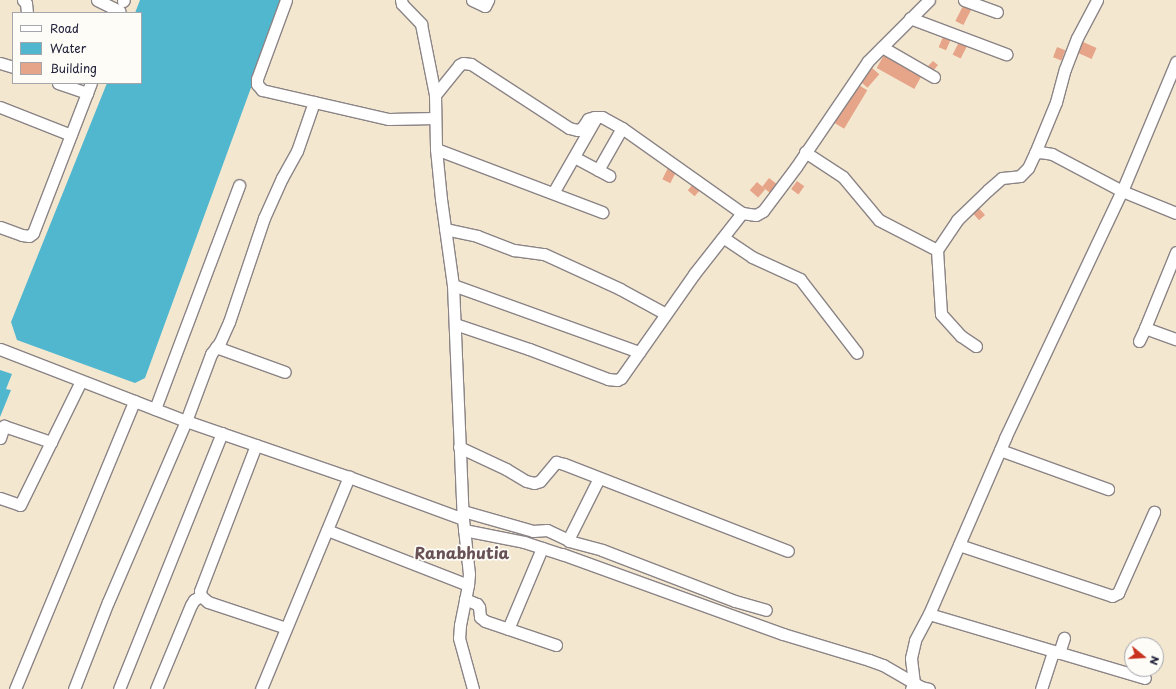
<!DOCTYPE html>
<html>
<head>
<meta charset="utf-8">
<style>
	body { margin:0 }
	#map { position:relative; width:1176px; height:689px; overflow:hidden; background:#f4e7d0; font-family:"Playpen Sans",sans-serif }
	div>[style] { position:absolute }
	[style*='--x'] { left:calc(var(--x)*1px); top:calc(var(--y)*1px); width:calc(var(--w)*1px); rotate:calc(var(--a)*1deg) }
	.water>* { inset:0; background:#50b7cf }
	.building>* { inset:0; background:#e6a488; transform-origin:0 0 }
	.roads { filter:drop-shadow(1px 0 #8b8486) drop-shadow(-1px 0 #8b8486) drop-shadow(0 1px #8b8486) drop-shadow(0 -1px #8b8486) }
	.minor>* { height:11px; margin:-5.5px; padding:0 5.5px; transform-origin:5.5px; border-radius:5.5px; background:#fff }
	span { translate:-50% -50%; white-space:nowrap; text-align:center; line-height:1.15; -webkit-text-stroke:3.5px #fdfcf7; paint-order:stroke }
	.district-label { font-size:16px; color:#675056; font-weight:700 }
	.legend { position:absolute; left:12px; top:12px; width:130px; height:72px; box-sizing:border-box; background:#fdfcf7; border:1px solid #a5a5ac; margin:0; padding:5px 7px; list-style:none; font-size:12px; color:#22223b }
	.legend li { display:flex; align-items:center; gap:8px; height:20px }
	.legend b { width:20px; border:1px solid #a5a5ac }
	.north { position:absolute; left:1124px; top:637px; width:40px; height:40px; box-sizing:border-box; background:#fdfcf7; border:1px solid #a5a5ac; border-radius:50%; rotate:108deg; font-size:11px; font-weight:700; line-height:16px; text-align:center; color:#22223b }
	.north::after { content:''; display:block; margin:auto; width:14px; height:18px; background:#c8321e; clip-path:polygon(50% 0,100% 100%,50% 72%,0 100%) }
</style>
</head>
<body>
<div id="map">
	<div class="water">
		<div style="clip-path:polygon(140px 0,283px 0,145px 378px,135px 383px,17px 340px,11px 322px,107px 83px,141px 83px,141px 13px,135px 13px)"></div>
		<div style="clip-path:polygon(0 370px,12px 374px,6px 389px,11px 390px,0 417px)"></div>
	</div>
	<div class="building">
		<div style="left:964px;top:4px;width:9px;height:19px;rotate:27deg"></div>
		<div style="left:943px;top:37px;width:8px;height:11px;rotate:23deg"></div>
		<div style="left:1081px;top:41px;width:17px;height:12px;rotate:24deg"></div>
		<div style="left:959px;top:42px;width:9px;height:14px;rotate:27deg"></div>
		<div style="left:1057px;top:47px;width:9px;height:11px;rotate:21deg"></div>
		<div style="left:884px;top:55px;width:43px;height:15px;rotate:29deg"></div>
		<div style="clip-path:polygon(933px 61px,938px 65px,933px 71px,928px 66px)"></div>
		<div style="left:871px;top:67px;width:11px;height:18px;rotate:41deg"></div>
		<div style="left:857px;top:84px;width:12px;height:45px;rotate:31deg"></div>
		<div style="left:670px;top:164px;width:9px;height:17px;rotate:27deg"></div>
		<div style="left:769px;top:178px;width:11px;height:11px;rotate:38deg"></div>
		<div style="left:797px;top:181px;width:9px;height:10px;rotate:36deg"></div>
		<div style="left:695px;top:182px;width:9px;height:11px;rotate:41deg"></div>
		<div style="left:757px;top:182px;width:11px;height:11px;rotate:41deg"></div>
		<div style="left:977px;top:206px;width:12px;height:8px;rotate:48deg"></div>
	</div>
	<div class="roads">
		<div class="minor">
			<div style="--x:23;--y:0;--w:4;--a:45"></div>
			<div style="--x:26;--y:3;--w:10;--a:84"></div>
			<div style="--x:97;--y:0;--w:25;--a:26"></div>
			<div style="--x:286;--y:0;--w:84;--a:110.2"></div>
			<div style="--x:257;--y:79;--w:5;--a:90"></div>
			<div style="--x:257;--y:84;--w:8;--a:50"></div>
			<div style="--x:262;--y:90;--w:130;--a:12.9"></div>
			<div style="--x:389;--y:119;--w:46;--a:-1.2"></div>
			<div style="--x:401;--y:0;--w:4;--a:76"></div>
			<div style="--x:402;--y:4;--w:28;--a:46"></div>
			<div style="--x:421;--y:24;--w:72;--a:78.8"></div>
			<div style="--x:435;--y:95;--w:54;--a:88.9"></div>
			<div style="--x:436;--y:149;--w:50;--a:84.3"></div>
			<div style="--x:441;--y:199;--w:87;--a:82.1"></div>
			<div style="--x:453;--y:285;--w:234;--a:87.6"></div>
			<div style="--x:463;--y:519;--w:55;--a:83.8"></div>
			<div style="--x:469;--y:574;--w:11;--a:95"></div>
			<div style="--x:468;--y:585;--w:41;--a:101.3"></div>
			<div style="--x:460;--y:625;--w:13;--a:94"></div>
			<div style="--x:459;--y:638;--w:53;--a:74.6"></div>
			<div style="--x:472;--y:0;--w:14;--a:25"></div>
			<div style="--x:485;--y:6;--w:7;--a:-63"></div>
			<div style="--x:964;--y:0;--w:35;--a:20"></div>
			<div style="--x:123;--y:1;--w:1;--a:-45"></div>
			<div style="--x:910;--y:18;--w:103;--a:20.6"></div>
			<div style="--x:882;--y:47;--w:60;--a:30"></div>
			<div style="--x:0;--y:63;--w:14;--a:17"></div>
			<div style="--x:58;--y:83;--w:31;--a:19"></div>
			<div style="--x:435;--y:95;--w:38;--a:-51"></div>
			<div style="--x:459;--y:65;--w:4;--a:-27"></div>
			<div style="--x:463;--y:63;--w:8;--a:7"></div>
			<div style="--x:471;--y:64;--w:117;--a:33.1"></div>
			<div style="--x:569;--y:128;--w:9;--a:13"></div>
			<div style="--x:578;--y:130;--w:4;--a:-27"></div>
			<div style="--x:582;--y:128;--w:11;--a:-56"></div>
			<div style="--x:588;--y:119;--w:6;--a:-18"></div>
			<div style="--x:594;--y:117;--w:8;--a:0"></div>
			<div style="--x:602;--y:117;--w:23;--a:29"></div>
			<div style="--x:622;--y:128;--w:147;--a:35.3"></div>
			<div style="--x:742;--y:213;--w:14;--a:8"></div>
			<div style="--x:756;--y:215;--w:8;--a:-30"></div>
			<div style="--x:763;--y:211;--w:55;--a:-53.1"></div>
			<div style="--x:796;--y:167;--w:128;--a:-55.8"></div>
			<div style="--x:868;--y:61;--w:86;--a:-45"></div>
			<div style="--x:0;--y:107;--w:76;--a:21.5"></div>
			<div style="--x:436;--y:149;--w:178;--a:20.8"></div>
			<div style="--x:805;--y:152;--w:45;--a:33.3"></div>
			<div style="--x:843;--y:177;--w:56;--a:50.1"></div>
			<div style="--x:879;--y:220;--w:65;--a:27.3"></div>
			<div style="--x:937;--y:250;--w:36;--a:-56"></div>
			<div style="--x:957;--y:220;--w:43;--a:-44.1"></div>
			<div style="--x:988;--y:190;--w:18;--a:-41"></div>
			<div style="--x:1002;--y:178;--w:18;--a:-6"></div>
			<div style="--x:1020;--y:176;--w:11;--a:-45"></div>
			<div style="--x:1028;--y:168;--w:17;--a:-65"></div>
			<div style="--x:1035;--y:153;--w:5;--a:-11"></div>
			<div style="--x:1040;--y:152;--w:12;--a:9"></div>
			<div style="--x:1052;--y:154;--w:79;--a:27.9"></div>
			<div style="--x:1122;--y:191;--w:58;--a:22.2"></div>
			<div style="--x:1035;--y:153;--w:55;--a:-67.6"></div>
			<div style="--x:1056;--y:102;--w:34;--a:-75"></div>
			<div style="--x:1065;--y:69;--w:33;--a:-69"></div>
			<div style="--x:1077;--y:38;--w:43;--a:-62.2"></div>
			<div style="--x:574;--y:157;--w:40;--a:28"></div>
			<div style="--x:598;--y:170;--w:48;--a:-60.3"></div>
			<div style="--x:553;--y:193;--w:86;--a:-60.2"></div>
			<div style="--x:0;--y:227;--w:23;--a:20"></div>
			<div style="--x:22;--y:235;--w:7;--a:8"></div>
			<div style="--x:29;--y:236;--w:5;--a:-37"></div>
			<div style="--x:33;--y:233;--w:161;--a:-68.9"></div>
			<div style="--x:445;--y:229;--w:33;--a:12"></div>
			<div style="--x:477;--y:236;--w:40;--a:21"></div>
			<div style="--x:514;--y:250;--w:30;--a:8"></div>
			<div style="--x:544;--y:254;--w:84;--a:24.7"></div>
			<div style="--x:620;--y:289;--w:52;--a:28.5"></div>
			<div style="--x:724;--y:238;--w:34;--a:34"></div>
			<div style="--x:752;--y:257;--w:53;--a:24.6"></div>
			<div style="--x:800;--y:279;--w:93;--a:52.4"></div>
			<div style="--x:937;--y:250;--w:64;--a:86.4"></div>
			<div style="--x:941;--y:314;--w:30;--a:48"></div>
			<div style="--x:961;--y:336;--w:18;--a:34"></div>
			<div style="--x:1176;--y:252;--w:82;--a:112.2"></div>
			<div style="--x:1145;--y:328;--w:33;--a:20"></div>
			<div style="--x:453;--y:285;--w:198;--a:19.8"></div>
			<div style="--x:455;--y:324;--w:78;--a:18.7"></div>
			<div style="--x:529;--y:349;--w:85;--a:20.8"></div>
			<div style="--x:608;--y:379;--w:9;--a:6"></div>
			<div style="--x:617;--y:380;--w:4;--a:-27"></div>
			<div style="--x:621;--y:378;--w:127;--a:-54.9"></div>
			<div style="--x:694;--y:274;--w:78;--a:-51.8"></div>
			<div style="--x:1139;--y:341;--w:14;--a:-65"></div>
			<div style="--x:216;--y:347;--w:73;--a:19.9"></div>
			<div style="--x:0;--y:349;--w:199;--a:21.2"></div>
			<div style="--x:186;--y:421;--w:172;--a:19"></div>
			<div style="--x:349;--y:477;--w:121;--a:20.2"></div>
			<div style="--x:155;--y:409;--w:239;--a:-69.4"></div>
			<div style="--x:0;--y:438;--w:13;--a:-72"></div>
			<div style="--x:4;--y:426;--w:50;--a:18.8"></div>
			<div style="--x:256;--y:445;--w:156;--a:111"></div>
			<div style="--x:200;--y:591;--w:5;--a:79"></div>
			<div style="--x:201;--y:596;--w:9;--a:41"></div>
			<div style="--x:208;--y:602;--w:82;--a:18.4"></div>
			<div style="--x:459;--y:447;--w:52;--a:25.1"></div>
			<div style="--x:506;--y:469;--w:23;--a:31"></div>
			<div style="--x:526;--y:481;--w:8;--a:14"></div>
			<div style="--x:534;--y:483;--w:6;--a:-18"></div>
			<div style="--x:540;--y:481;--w:25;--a:-50"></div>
			<div style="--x:556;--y:462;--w:8;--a:14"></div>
			<div style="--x:564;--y:464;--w:240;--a:21.2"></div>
			<div style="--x:1000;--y:450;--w:115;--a:19.9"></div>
			<div style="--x:599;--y:478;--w:67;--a:116.6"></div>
			<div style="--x:569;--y:538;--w:3;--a:90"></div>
			<div style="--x:569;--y:541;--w:34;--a:15"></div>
			<div style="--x:602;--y:550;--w:142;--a:21"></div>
			<div style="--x:735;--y:601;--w:32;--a:16"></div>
			<div style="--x:0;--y:498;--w:21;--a:19"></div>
			<div style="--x:20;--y:505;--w:138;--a:-63.8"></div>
			<div style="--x:463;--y:511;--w:73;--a:15.9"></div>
			<div style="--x:533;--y:531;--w:14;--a:-4"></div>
			<div style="--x:547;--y:530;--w:23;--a:25"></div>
			<div style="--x:327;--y:530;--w:151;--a:21.3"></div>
			<div style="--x:464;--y:530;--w:61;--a:11.3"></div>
			<div style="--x:524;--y:542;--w:40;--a:18"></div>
			<div style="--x:562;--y:554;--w:235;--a:19.9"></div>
			<div style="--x:783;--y:634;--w:90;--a:16.8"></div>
			<div style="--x:869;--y:660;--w:15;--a:20"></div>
			<div style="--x:883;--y:665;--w:44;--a:30.1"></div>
			<div style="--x:921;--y:687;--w:8;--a:14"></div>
			<div style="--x:959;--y:545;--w:161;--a:18.4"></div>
			<div style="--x:1112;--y:596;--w:7;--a:-27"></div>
			<div style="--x:1118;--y:593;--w:89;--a:-66"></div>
			<div style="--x:465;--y:599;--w:13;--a:23"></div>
			<div style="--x:477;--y:604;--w:4;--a:56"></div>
			<div style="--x:479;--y:607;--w:10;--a:84"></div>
			<div style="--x:480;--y:617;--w:6;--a:39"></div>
			<div style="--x:485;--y:621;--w:75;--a:18.7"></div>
			<div style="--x:929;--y:614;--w:225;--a:16.5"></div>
			<div style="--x:508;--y:629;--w:88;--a:-67.2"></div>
			<div style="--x:1059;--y:653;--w:16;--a:-72"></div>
			<div style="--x:15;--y:689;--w:312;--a:-67.5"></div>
			<div style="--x:74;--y:689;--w:93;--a:-68.7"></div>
			<div style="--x:108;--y:602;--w:197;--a:-66.7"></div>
			<div style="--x:186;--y:421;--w:72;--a:-69.5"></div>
			<div style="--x:211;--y:354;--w:15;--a:-53"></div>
			<div style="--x:220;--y:342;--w:22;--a:-66"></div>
			<div style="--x:229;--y:322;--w:110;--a:-71.4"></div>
			<div style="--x:264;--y:218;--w:44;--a:-65.8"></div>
			<div style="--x:282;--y:178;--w:31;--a:-61"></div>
			<div style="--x:297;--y:151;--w:52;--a:-70.9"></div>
			<div style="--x:119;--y:689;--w:276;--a:-68.1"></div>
			<div style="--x:156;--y:689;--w:91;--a:-67.4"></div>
			<div style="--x:191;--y:605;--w:6;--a:-59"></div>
			<div style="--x:194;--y:600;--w:8;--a:-30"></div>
			<div style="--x:261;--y:689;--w:230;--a:-67.5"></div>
			<div style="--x:911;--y:689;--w:7;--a:-63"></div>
			<div style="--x:914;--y:683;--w:25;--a:-97"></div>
			<div style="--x:911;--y:658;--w:18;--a:-77"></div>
			<div style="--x:915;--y:640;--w:30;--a:-62"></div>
			<div style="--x:929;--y:614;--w:192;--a:-66.6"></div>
			<div style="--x:1005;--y:438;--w:273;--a:-64.7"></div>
			<div style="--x:1122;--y:191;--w:140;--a:-67.3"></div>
			<div style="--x:1041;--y:689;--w:40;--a:-72"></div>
		</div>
	</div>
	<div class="district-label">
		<span style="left:462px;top:552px">Ranabhutia</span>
	</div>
	<ul class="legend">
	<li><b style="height:5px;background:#fff"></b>Road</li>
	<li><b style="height:11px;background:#50b7cf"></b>Water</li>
	<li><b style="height:11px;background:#e6a488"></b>Building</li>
	</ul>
	<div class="north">N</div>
</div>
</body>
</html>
